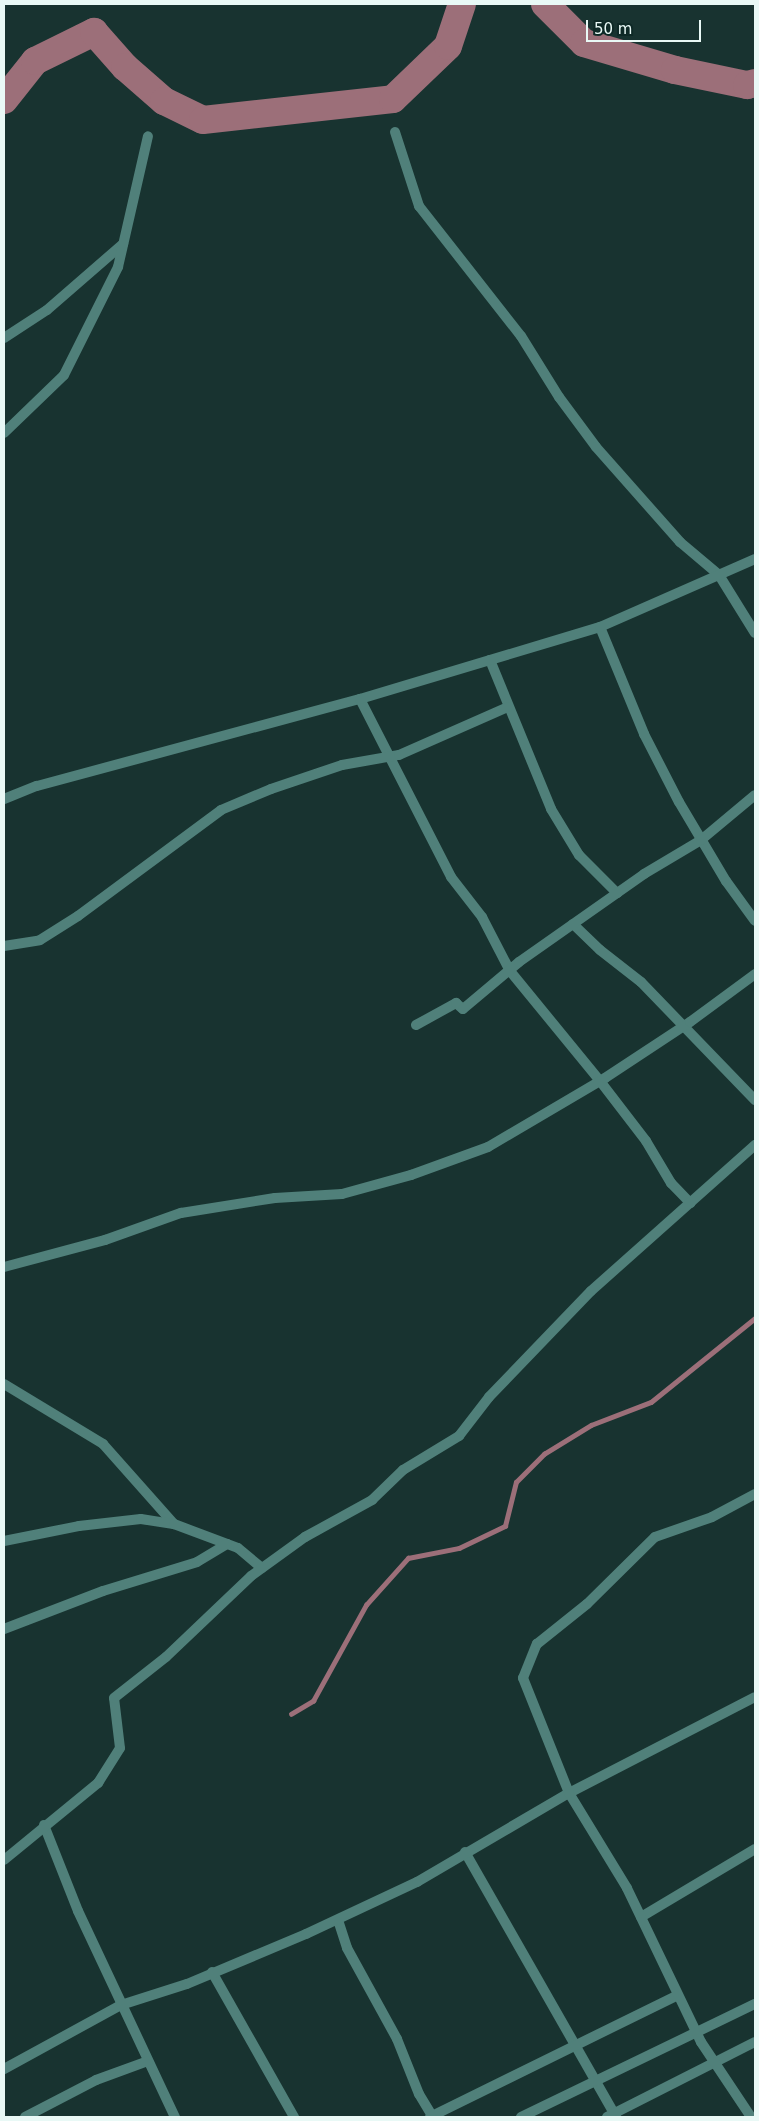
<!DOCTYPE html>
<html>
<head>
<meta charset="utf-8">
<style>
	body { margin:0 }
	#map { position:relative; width:759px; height:2121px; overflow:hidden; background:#183330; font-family:"DejaVu Sans",sans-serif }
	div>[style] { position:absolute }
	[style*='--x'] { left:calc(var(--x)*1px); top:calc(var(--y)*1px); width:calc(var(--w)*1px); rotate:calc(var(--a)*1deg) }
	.stream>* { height:4.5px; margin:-2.25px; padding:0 2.25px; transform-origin:2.25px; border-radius:2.25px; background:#9c6f79 }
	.river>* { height:28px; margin:-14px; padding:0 14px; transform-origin:14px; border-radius:14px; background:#9c6f79 }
	.minor>* { height:10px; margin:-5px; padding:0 5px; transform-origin:5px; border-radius:5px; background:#50807a }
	span { translate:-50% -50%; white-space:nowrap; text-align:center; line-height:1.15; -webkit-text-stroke:4.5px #0e2926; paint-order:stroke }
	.frame { position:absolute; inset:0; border:5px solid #e9f9f6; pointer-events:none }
	.scale { position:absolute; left:586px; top:20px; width:115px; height:22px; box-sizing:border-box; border:2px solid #e9f9f6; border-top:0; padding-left:6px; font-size:15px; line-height:18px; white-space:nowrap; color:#e9f9f6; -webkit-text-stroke:4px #0e2926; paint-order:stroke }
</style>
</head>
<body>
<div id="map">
	<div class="stream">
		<div style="--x:291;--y:1714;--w:26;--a:-31"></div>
		<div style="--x:313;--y:1701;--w:110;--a:-61.1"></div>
		<div style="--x:366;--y:1605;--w:63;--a:-48.2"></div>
		<div style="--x:408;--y:1558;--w:52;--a:-11.1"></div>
		<div style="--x:459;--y:1548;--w:51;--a:-25.6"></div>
		<div style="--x:505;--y:1526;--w:45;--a:-76"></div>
		<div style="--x:516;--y:1482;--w:40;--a:-45"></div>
		<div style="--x:544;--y:1454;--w:55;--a:-31.7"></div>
		<div style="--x:591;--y:1425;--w:64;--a:-21"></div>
		<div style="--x:651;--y:1402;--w:134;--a:-38.9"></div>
	</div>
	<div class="river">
		<div style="--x:545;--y:4;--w:55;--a:45"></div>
		<div style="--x:584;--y:43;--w:95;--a:16.5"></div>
		<div style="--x:675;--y:70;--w:74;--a:11.8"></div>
		<div style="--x:747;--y:85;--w:8;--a:-14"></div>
		<div style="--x:4;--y:100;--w:50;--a:-51.5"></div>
		<div style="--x:35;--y:61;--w:66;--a:-26.2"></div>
		<div style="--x:94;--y:32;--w:47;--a:48.5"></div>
		<div style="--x:125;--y:67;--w:52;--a:41.1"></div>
		<div style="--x:164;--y:101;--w:43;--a:26"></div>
		<div style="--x:203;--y:120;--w:191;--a:-6.3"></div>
		<div style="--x:393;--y:99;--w:76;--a:-43.9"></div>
		<div style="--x:448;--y:46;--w:44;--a:-71.6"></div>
	</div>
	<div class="minor">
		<div style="--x:395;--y:132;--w:78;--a:72"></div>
		<div style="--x:419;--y:206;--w:165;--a:51.9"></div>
		<div style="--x:521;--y:336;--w:72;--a:58.1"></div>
		<div style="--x:559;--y:397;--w:62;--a:53.5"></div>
		<div style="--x:596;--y:447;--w:127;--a:48.5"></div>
		<div style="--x:680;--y:542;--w:51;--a:40.2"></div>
		<div style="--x:719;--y:575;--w:68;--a:58.2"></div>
		<div style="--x:4;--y:338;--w:51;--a:-33.1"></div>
		<div style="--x:47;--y:310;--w:101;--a:-41"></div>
		<div style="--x:4;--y:433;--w:83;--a:-44"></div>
		<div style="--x:64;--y:375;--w:121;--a:-63.4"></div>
		<div style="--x:118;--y:267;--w:134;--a:-77.1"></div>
		<div style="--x:600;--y:627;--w:116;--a:67.6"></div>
		<div style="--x:644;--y:734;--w:76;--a:62.8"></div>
		<div style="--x:679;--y:802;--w:92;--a:59.3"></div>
		<div style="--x:726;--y:881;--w:49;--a:54.1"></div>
		<div style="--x:490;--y:660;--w:161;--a:67.7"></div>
		<div style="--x:551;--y:809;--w:54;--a:58.7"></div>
		<div style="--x:579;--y:855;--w:54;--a:45"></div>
		<div style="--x:360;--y:699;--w:200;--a:62.9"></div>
		<div style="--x:451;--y:877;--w:51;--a:52.2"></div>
		<div style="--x:482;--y:917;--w:61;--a:62.6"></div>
		<div style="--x:510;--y:971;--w:142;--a:50.7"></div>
		<div style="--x:600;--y:1081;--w:76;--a:52.5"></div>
		<div style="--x:646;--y:1141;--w:49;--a:59.2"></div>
		<div style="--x:671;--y:1183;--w:28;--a:46"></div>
		<div style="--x:4;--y:799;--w:35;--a:-22"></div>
		<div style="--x:37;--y:786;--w:335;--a:-15.1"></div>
		<div style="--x:360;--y:699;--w:251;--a:-16.7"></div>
		<div style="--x:600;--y:627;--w:169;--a:-23.7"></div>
		<div style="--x:573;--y:924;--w:37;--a:44"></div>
		<div style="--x:600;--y:950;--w:52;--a:38"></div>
		<div style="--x:641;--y:982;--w:164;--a:46"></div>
		<div style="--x:4;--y:946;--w:36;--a:-9"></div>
		<div style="--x:40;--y:940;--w:45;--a:-32.3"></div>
		<div style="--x:78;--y:916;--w:178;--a:-36.5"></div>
		<div style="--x:221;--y:810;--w:54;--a:-22.8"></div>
		<div style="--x:271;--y:789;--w:75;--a:-18.7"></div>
		<div style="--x:342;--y:765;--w:58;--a:-10"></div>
		<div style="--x:399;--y:755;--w:119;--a:-23.8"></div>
		<div style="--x:416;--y:1025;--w:46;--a:-28.8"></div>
		<div style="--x:456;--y:1003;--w:9;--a:41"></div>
		<div style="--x:463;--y:1009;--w:73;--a:-40"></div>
		<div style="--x:519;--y:962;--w:153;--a:-35.1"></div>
		<div style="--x:644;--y:874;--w:66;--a:-30.8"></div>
		<div style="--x:701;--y:840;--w:70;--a:-39.8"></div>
		<div style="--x:4;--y:1267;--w:105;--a:-15"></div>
		<div style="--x:105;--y:1240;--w:81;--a:-19.6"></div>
		<div style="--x:181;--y:1213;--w:95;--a:-9.1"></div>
		<div style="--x:275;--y:1198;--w:67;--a:-3.4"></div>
		<div style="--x:342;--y:1194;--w:72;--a:-15.4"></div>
		<div style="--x:411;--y:1175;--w:82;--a:-20"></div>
		<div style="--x:488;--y:1147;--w:136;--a:-30.5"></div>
		<div style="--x:605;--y:1078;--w:102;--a:-33.4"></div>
		<div style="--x:690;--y:1022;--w:81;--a:-36.4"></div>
		<div style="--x:4;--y:1384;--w:116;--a:31.2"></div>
		<div style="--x:103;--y:1444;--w:107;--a:48.4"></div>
		<div style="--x:4;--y:1541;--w:76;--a:-11.3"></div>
		<div style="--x:79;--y:1526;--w:62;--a:-6.4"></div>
		<div style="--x:141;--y:1519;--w:33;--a:9"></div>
		<div style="--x:174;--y:1524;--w:68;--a:20.6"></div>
		<div style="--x:238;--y:1548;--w:31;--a:40"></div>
		<div style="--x:4;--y:1629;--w:106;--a:-21"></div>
		<div style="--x:103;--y:1591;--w:98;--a:-17.1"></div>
		<div style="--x:197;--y:1562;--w:35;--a:-31"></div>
		<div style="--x:44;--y:1825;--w:92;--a:68.4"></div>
		<div style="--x:78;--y:1911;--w:228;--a:64.8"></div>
		<div style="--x:465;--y:1852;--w:305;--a:60.3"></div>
		<div style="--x:4;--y:1860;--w:122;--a:-39.3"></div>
		<div style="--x:98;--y:1783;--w:41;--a:-57.8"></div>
		<div style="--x:120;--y:1748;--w:50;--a:-96.8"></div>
		<div style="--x:114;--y:1698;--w:66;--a:-38.3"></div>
		<div style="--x:166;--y:1657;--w:117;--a:-43.6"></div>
		<div style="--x:251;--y:1576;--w:67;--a:-35.8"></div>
		<div style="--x:305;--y:1537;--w:77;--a:-28.9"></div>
		<div style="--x:372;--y:1500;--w:43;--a:-44.1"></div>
		<div style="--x:403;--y:1470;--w:66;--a:-31.3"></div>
		<div style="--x:459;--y:1436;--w:49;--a:-52.4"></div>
		<div style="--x:489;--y:1397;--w:147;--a:-46.1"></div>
		<div style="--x:591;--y:1291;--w:220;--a:-41.7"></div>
		<div style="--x:641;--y:1917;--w:133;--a:-30.8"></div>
		<div style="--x:338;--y:1920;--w:29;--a:72"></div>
		<div style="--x:347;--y:1948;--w:104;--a:61.2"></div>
		<div style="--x:397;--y:2039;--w:59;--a:68.2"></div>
		<div style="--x:419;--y:2094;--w:27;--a:59"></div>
		<div style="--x:212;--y:1972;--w:167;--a:60.5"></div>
		<div style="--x:4;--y:2069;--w:133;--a:-28.7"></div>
		<div style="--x:121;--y:2005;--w:69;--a:-17.7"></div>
		<div style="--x:187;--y:1984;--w:129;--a:-22.8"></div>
		<div style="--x:306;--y:1934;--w:123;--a:-25.1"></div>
		<div style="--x:417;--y:1882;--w:176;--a:-30.4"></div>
		<div style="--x:569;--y:1793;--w:209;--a:-27.3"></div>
		<div style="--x:25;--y:2117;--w:80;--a:-27.5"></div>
		<div style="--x:96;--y:2080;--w:55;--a:-20.1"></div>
		<div style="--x:430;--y:2117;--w:276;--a:-26.2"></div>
		<div style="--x:521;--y:2117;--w:260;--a:-25.8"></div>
		<div style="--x:607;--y:2117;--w:166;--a:-26.9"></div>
		<div style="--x:751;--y:2117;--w:90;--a:-123.7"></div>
		<div style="--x:701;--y:2042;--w:171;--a:-115.7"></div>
		<div style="--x:627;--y:1888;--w:111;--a:-121.4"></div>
		<div style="--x:569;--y:1793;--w:124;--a:-111.8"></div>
		<div style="--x:523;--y:1678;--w:37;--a:-68"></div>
		<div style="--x:537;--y:1644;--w:64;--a:-38.7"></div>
		<div style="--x:587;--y:1604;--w:95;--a:-44.6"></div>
		<div style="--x:655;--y:1537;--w:60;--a:-19.3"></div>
		<div style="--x:712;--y:1517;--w:49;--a:-28.1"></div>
	</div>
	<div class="frame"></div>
	<div class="scale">50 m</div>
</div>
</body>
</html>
